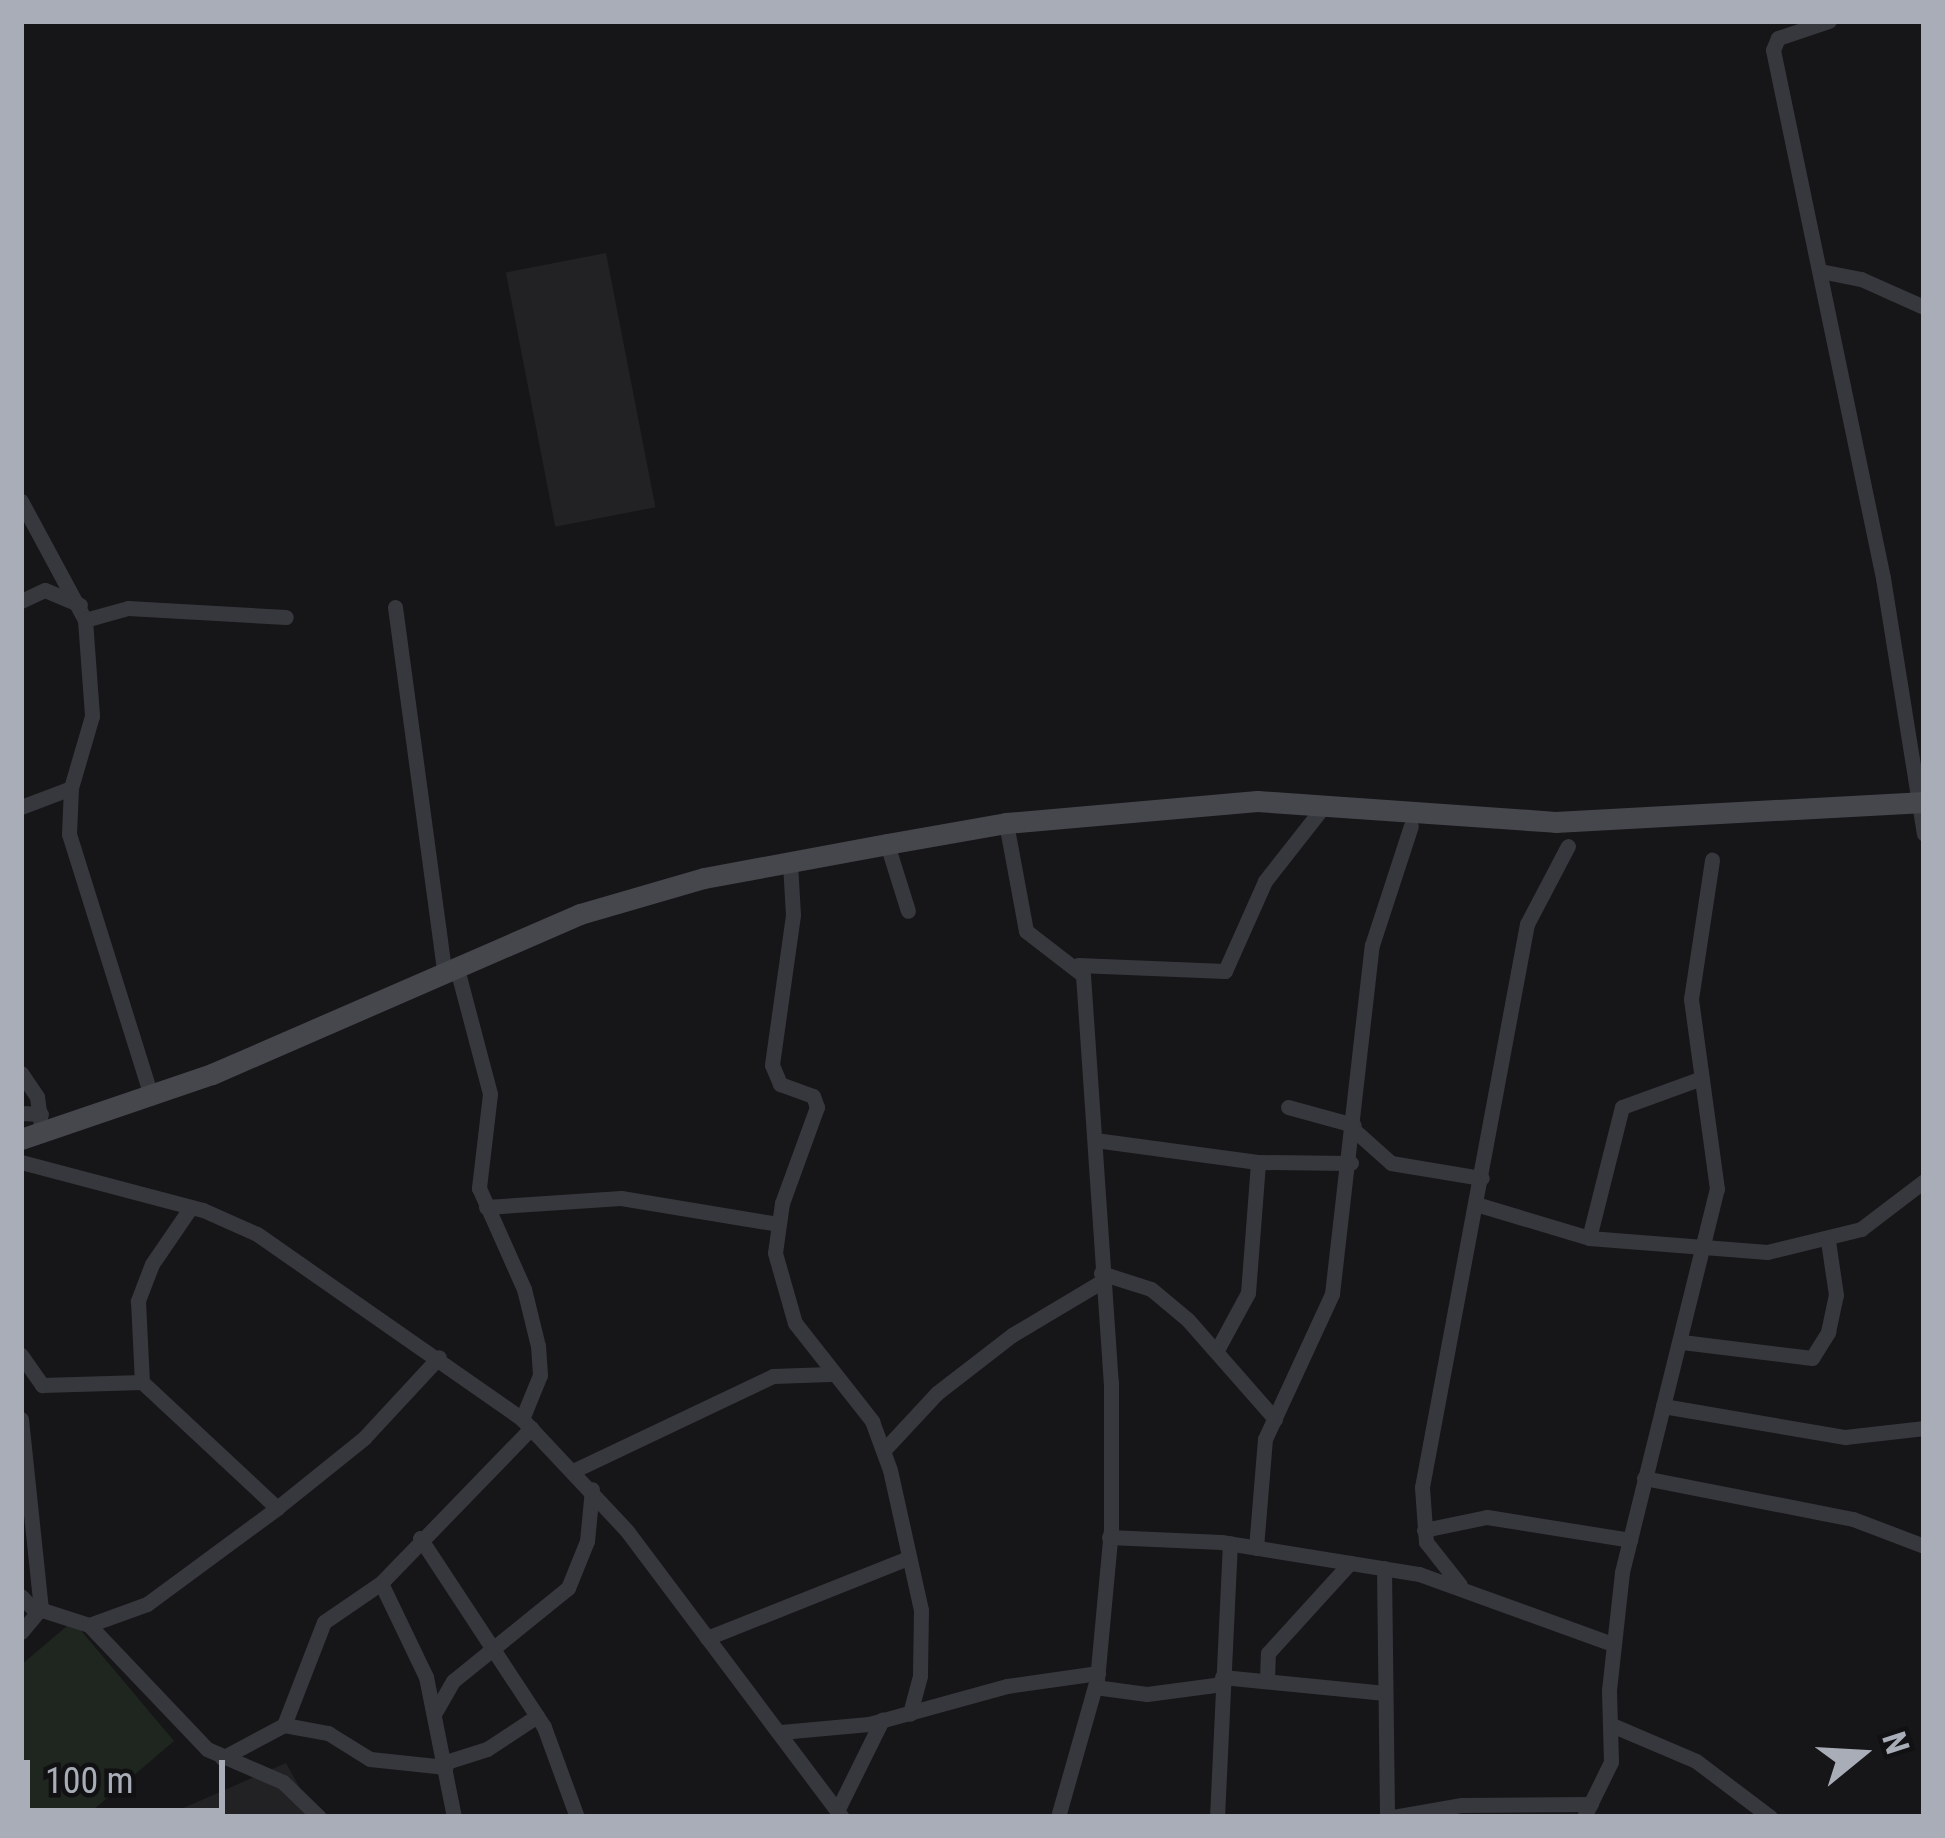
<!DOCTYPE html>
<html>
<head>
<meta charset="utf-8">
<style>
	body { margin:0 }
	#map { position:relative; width:1945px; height:1838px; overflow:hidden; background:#161618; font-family:"Roboto Condensed",sans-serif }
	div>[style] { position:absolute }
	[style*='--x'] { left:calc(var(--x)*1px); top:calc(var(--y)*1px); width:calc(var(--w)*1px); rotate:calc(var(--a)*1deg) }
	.built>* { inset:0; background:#222225; transform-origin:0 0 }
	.green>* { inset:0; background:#1e261f }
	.street>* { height:15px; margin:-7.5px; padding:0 7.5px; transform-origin:7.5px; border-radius:7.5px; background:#37383d }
	.secondary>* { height:21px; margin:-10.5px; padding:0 10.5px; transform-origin:10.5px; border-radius:10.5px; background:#45474d }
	span { translate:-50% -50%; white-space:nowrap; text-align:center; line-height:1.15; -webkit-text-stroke:10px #111113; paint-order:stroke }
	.frame { position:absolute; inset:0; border:24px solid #a8adb8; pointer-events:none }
	.north { position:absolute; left:1801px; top:1694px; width:120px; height:120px; -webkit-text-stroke:9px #111113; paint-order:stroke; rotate:72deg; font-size:33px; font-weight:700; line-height:48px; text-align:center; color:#a8adb8 }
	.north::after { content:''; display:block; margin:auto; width:42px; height:54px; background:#a8adb8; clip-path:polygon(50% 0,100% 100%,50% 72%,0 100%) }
	.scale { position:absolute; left:24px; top:1760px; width:201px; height:54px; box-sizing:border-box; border:6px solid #a8adb8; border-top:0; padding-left:15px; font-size:36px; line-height:42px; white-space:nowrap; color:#a8adb8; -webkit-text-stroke:9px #111113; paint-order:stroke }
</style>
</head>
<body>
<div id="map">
	<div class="built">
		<div style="left:606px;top:253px;width:259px;height:102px;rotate:79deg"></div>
		<div style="clip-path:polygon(286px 1763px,316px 1817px,163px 1817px)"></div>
	</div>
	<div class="green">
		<div style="clip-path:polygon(73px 1621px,174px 1741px,85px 1817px,21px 1817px,21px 1665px)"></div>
	</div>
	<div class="street">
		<div style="--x:1829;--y:21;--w:54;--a:161.6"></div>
		<div style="--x:1778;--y:38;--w:13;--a:113"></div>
		<div style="--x:1773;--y:50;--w:539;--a:78.23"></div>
		<div style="--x:1883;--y:578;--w:259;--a:80.9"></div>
		<div style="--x:1820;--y:271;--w:42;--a:11"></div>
		<div style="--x:1861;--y:279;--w:69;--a:24"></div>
		<div style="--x:21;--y:501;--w:135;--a:61.7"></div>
		<div style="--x:85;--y:620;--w:96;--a:85.8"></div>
		<div style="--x:92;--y:716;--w:75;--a:106.3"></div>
		<div style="--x:71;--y:788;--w:46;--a:92.5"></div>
		<div style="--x:69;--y:834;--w:275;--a:72.6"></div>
		<div style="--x:21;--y:601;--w:26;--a:-25"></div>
		<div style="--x:45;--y:590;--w:38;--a:23"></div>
		<div style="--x:395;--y:607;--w:366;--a:82.3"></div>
		<div style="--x:85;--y:620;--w:45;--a:-15.6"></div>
		<div style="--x:128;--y:608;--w:158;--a:3.3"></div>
		<div style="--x:21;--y:807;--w:53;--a:-20.8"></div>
		<div style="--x:1006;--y:823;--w:110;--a:79.5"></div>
		<div style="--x:1026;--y:931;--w:72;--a:37.7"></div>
		<div style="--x:1083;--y:975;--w:409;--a:86.1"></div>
		<div style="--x:1111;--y:1383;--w:146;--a:90"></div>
		<div style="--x:1111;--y:1529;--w:151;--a:95.3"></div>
		<div style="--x:1097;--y:1679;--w:143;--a:105.8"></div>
		<div style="--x:887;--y:844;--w:70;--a:72.6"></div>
		<div style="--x:790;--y:863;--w:52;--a:86.7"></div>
		<div style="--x:793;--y:915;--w:151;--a:98"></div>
		<div style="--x:772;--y:1065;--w:21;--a:67"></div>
		<div style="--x:780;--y:1084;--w:35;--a:20"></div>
		<div style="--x:813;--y:1096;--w:12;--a:70"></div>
		<div style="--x:817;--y:1107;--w:102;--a:110"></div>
		<div style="--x:782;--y:1203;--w:50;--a:98"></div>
		<div style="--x:775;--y:1253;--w:73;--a:74.1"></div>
		<div style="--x:795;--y:1323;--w:125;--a:51.8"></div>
		<div style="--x:872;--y:1421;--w:52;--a:69.8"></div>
		<div style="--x:890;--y:1470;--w:143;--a:77.5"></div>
		<div style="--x:921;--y:1610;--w:66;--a:90.9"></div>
		<div style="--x:920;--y:1676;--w:39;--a:105"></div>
		<div style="--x:456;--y:965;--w:133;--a:75.2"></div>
		<div style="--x:490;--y:1094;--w:95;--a:96.7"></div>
		<div style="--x:479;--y:1188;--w:111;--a:66"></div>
		<div style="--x:524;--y:1289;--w:59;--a:76.2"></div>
		<div style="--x:538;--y:1346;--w:29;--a:86"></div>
		<div style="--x:540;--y:1375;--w:48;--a:112.2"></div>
		<div style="--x:1078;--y:965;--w:147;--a:2.3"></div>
		<div style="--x:1225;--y:971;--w:98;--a:-66"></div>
		<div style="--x:1265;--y:881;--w:94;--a:-51.9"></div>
		<div style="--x:21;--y:1073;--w:29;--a:56"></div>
		<div style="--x:37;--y:1097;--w:36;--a:82"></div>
		<div style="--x:1288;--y:1107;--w:68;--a:15.3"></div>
		<div style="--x:21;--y:1113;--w:20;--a:3"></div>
		<div style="--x:1353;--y:1129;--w:51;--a:41.8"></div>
		<div style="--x:1391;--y:1163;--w:92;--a:9.4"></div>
		<div style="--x:1095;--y:1140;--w:164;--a:7.7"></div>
		<div style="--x:1258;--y:1162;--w:93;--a:0.6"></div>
		<div style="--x:21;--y:1162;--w:188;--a:14.8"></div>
		<div style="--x:203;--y:1210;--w:59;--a:24"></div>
		<div style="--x:257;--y:1234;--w:323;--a:34.9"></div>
		<div style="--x:522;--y:1419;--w:154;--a:46.8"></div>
		<div style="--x:627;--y:1531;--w:358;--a:53.1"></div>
		<div style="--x:1476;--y:1204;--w:118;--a:16.7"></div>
		<div style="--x:1589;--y:1238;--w:179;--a:4.5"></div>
		<div style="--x:1767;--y:1252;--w:97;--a:-13.7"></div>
		<div style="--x:1861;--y:1229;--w:79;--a:-37.3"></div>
		<div style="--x:191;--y:1207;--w:69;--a:124.4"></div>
		<div style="--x:152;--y:1264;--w:40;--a:111"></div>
		<div style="--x:138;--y:1301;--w:81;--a:87.2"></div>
		<div style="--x:142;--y:1382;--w:185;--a:43"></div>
		<div style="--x:486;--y:1207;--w:135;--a:-3.8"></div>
		<div style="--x:621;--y:1198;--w:159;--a:9.4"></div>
		<div style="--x:1589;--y:1238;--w:135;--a:-75.9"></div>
		<div style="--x:1622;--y:1107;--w:82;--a:-20"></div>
		<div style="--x:1101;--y:1273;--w:52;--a:17.7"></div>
		<div style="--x:1151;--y:1289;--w:48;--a:40"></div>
		<div style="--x:1188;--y:1320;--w:132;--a:48.7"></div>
		<div style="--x:1682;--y:1342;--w:131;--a:7"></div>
		<div style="--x:1812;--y:1358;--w:31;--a:-58"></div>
		<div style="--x:1828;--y:1332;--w:38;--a:-78"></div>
		<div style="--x:1836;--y:1295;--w:55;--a:-98.4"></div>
		<div style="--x:1217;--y:1350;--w:65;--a:-61.5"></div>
		<div style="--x:1248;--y:1293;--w:131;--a:-85.6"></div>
		<div style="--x:21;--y:1355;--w:37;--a:55"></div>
		<div style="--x:42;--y:1385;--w:100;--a:-1.7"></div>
		<div style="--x:1663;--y:1406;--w:185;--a:9.7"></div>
		<div style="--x:1845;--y:1437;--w:80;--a:-6.5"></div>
		<div style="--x:21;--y:1419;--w:191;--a:84"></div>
		<div style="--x:884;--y:1450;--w:78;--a:-47.1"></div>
		<div style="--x:937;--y:1393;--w:95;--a:-37.7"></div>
		<div style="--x:1012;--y:1335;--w:104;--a:-30.8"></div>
		<div style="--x:575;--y:1470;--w:219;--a:-25.4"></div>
		<div style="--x:773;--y:1376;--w:57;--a:-2"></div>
		<div style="--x:1644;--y:1478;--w:213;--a:11.1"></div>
		<div style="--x:1853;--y:1519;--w:76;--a:20.8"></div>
		<div style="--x:1424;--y:1530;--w:64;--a:-11.7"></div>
		<div style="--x:1487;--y:1517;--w:145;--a:9.1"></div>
		<div style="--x:1109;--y:1537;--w:112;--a:2.6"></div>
		<div style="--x:1221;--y:1542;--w:201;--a:9.2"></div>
		<div style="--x:1419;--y:1574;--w:205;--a:19.9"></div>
		<div style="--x:420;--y:1538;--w:226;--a:56.7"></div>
		<div style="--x:544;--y:1727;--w:96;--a:69.9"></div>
		<div style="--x:1256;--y:1548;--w:109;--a:-85.3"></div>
		<div style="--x:1265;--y:1439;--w:160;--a:-65.2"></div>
		<div style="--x:1332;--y:1294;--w:351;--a:-83.5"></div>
		<div style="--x:1372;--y:945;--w:125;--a:-71.9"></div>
		<div style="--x:1384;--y:1568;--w:249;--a:89.3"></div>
		<div style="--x:1460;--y:1585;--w:55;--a:-128.3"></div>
		<div style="--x:1426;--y:1542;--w:55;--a:-94.2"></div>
		<div style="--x:1422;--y:1487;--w:573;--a:-79.44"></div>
		<div style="--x:1527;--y:924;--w:88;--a:-62.3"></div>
		<div style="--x:21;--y:1596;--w:23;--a:47"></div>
		<div style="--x:37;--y:1613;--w:25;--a:130"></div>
		<div style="--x:36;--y:1608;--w:56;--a:17.8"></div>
		<div style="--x:89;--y:1625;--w:171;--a:46.4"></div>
		<div style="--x:207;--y:1749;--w:83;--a:23.5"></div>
		<div style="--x:283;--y:1782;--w:50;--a:44.2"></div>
		<div style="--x:89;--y:1625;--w:62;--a:-19.9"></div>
		<div style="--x:147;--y:1604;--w:162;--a:-36.4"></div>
		<div style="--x:277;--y:1508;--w:112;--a:-38.8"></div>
		<div style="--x:364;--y:1438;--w:110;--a:-47.2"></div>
		<div style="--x:707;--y:1638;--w:214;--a:-21.7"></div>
		<div style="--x:1222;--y:1677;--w:164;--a:5.6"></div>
		<div style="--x:1267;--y:1679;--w:26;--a:-88"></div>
		<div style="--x:1268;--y:1653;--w:122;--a:-47.7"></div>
		<div style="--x:1095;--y:1687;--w:52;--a:7.7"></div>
		<div style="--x:1147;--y:1694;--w:76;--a:-7.6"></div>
		<div style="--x:434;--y:1714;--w:38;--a:-60"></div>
		<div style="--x:453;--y:1681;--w:148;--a:-39"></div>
		<div style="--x:568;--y:1588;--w:51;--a:-68"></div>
		<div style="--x:587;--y:1541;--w:52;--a:-84.5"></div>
		<div style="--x:284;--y:1725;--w:45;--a:10.3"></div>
		<div style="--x:328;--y:1733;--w:49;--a:31.8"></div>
		<div style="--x:370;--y:1759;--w:76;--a:6"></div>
		<div style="--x:1614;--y:1726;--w:89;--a:23.1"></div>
		<div style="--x:1696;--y:1761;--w:93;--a:37.1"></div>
		<div style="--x:781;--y:1732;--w:88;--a:-5.2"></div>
		<div style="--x:869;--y:1724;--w:143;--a:-15.4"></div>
		<div style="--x:1007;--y:1686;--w:92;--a:-8.1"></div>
		<div style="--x:222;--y:1758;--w:70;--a:-28"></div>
		<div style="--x:284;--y:1725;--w:110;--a:-68.8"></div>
		<div style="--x:324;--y:1622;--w:69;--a:-34.4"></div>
		<div style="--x:446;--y:1762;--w:43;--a:-17.6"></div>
		<div style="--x:487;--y:1749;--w:60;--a:-33.4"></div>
		<div style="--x:837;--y:1811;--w:102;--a:-63.7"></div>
		<div style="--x:454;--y:1817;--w:143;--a:-101.3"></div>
		<div style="--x:426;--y:1677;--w:104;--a:-115.6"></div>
		<div style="--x:381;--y:1583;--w:216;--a:-45.9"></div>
		<div style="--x:1217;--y:1817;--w:274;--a:-87.3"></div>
		<div style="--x:1393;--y:1817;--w:70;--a:-9.9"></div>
		<div style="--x:1462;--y:1805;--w:129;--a:-0.4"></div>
		<div style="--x:1584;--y:1817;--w:61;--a:-63.9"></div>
		<div style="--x:1611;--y:1762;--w:72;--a:-91.6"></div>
		<div style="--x:1609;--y:1690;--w:119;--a:-83.7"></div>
		<div style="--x:1622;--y:1572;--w:395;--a:-76.1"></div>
		<div style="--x:1717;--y:1189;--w:192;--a:-97.8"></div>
		<div style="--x:1691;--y:999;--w:141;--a:-81.4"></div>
	</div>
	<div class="secondary">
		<div style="--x:21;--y:1139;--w:202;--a:-18.8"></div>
		<div style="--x:212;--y:1074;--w:401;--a:-23.5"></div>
		<div style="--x:580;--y:914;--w:129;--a:-16.2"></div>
		<div style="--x:704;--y:878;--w:186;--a:-10.5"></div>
		<div style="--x:887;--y:844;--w:121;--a:-10"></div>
		<div style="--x:1006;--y:823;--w:252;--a:-5"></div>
		<div style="--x:1257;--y:801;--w:299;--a:4"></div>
		<div style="--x:1555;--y:822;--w:370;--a:-3.1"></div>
	</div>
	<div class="frame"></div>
	<div class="north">N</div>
	<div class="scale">100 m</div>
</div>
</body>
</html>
